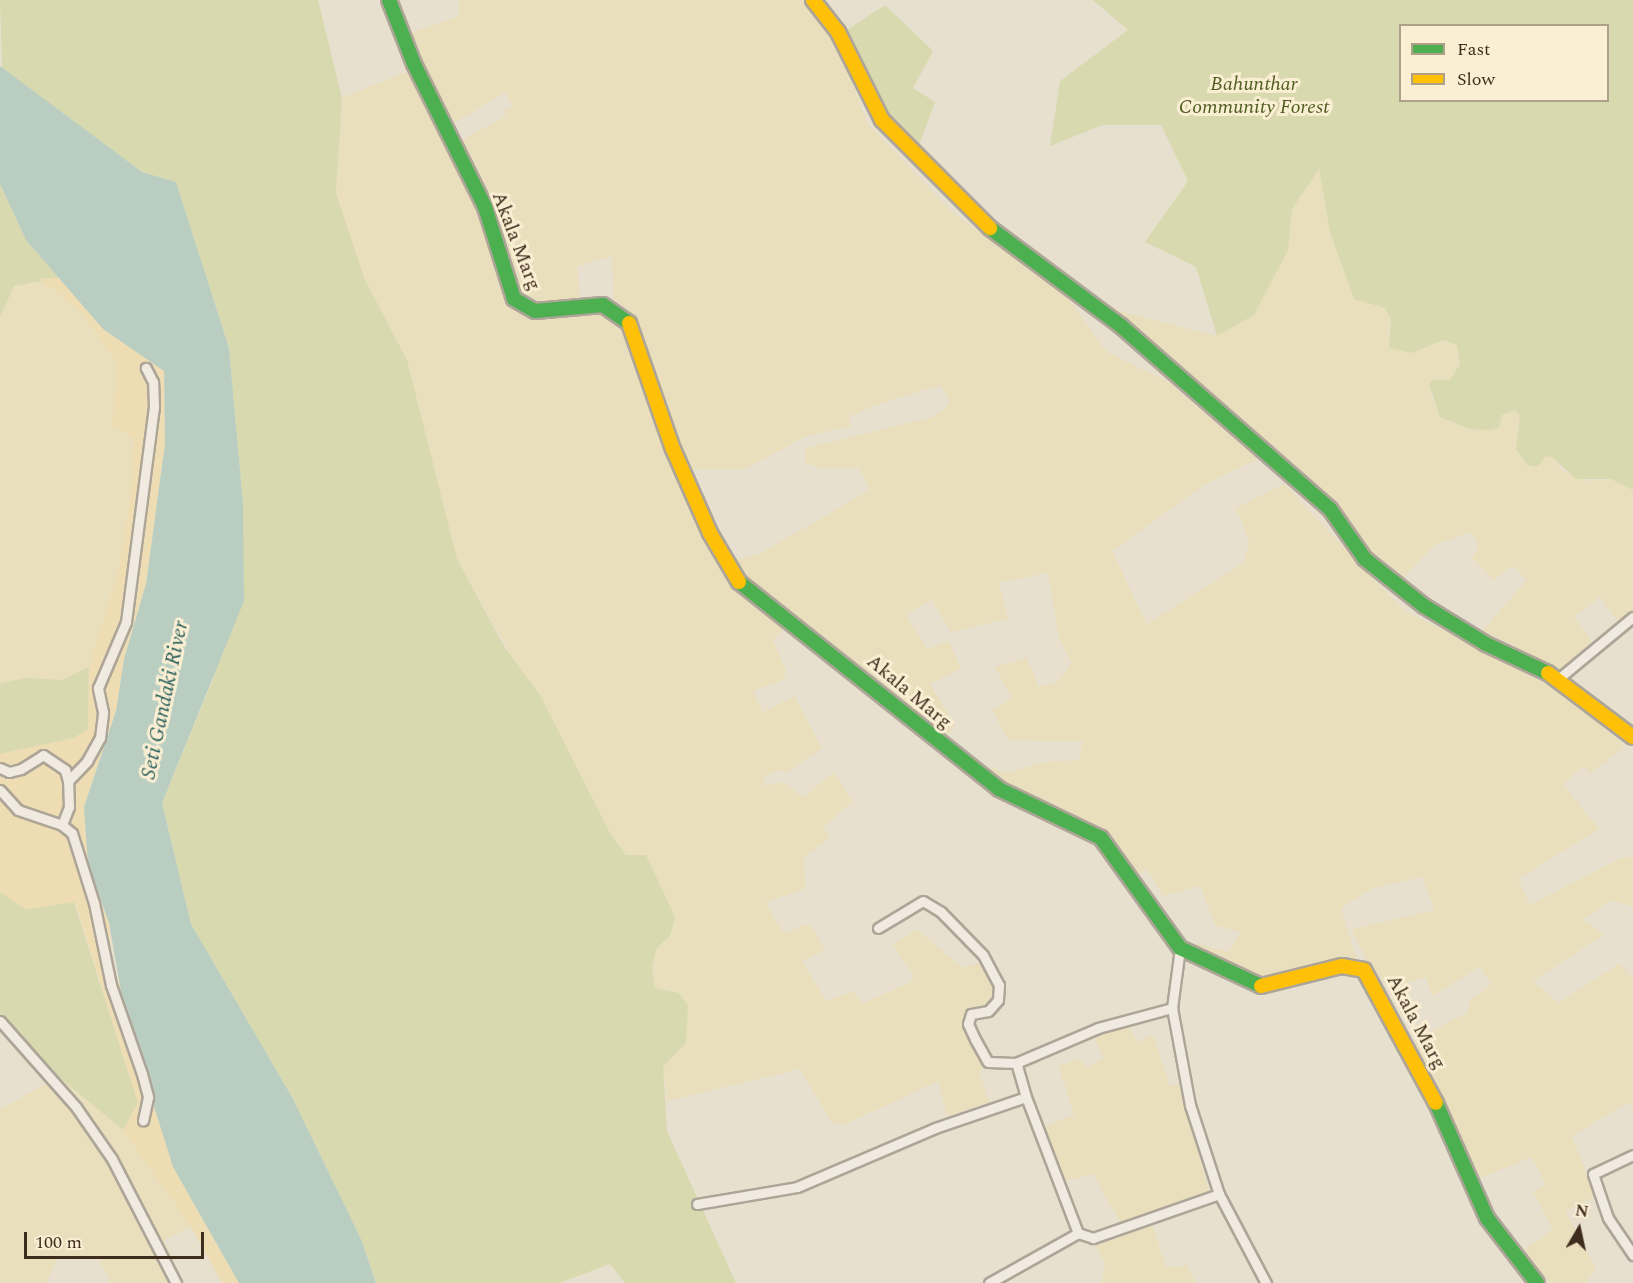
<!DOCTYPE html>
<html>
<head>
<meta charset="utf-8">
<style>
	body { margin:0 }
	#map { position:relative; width:1633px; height:1283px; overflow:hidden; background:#e8e0ce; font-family:Spectral,serif }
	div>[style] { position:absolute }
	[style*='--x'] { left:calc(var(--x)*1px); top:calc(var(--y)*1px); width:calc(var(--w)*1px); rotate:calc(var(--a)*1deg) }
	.farmland>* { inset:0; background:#e9dfbd }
	.green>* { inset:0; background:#d9d9af }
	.sand>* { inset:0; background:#eedcb3 }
	.water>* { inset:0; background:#b9cec1 }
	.roads { filter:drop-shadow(2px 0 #ada597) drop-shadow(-2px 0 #ada597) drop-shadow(0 2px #ada597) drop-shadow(0 -2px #ada597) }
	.street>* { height:9px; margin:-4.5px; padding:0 4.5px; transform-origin:4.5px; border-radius:4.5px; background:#f0eae0 }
	.fast>* { height:14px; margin:-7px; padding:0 7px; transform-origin:7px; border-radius:7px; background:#4caf50 }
	.slow>* { height:14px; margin:-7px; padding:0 7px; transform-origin:7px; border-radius:7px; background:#ffc107 }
	span { translate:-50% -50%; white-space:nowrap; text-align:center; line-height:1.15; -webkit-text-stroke:6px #faeed3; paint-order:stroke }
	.park-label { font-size:20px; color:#4f5d21; font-style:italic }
	.street-label { font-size:20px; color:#3e2c1d }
	.water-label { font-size:21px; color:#2a605b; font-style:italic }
	.legend { position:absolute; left:1399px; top:24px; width:210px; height:78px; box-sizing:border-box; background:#faeed3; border:2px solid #afa08a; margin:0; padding:8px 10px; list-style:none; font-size:18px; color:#3e2c1d }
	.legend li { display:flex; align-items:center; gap:12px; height:30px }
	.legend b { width:30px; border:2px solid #afa08a }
	.north { position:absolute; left:1549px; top:1199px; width:60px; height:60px; -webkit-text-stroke:4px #faeed3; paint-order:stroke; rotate:9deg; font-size:16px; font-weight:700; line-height:24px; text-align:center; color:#3e2c1d }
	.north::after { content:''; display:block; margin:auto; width:21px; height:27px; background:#3e2c1d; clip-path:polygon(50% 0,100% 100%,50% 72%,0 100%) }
	.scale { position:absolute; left:24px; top:1232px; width:180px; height:27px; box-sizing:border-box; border:3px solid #3e2c1d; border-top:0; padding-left:8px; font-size:18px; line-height:21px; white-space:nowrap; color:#3e2c1d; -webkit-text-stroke:4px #faeed3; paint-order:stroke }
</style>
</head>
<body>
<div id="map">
	<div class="farmland">
		<div style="clip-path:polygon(458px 0,802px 0,836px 41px,868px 124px,951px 211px,1065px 295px,1107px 352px,1170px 383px,1258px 459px,1204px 485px,1112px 551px,1147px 624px,1245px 562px,1249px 540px,1236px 508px,1284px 484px,1402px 609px,1548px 685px,1618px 739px,1624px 747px,1590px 774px,1584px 766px,1563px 784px,1599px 829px,1518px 879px,1530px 905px,1622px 857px,1633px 858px,1633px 907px,1612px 900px,1583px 919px,1603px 935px,1533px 981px,1558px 1003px,1619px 964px,1633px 978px,1633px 1107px,1627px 1103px,1572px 1136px,1595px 1197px,1565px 1211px,1596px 1268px,1585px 1283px,1550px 1283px,1522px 1252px,1553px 1229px,1533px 1192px,1546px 1185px,1532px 1157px,1480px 1178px,1414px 1041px,1468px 1012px,1470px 1001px,1492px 983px,1479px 967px,1433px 996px,1425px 977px,1389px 988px,1368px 963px,1352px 929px,1435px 910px,1422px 877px,1373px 888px,1341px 908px,1357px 961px,1264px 981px,1189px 948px,1194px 943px,1228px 952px,1241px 932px,1215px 925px,1200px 886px,1163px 896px,1147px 868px,1139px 874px,1107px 833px,1025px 799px,985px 772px,991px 767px,1006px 773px,1045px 762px,1079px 760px,1083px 742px,1009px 740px,992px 710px,1012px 698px,995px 667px,1027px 658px,1039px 687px,1056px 683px,1072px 664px,1059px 638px,1048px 573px,999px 583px,1008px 619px,951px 632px,932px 600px,906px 615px,927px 649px,949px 641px,961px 668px,930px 684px,955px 726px,945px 739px,750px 590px,732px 561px,759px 554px,870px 490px,859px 467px,823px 469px,805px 463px,806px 448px,933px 417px,951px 403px,940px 385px,873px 406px,849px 417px,851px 426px,807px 436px,742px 470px,687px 469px,629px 312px,614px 299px,612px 256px,577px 266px,580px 299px,533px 306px,518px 296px,480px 180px,460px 141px,506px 116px,504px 111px,513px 106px,505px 92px,450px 126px,409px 34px,459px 16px)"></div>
		<div style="clip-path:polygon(409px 71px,472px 189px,512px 306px,538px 317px,602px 310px,620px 319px,660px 433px,726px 573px,787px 625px,773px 641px,786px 670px,784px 680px,753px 691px,763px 712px,795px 696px,822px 748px,786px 773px,783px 769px,763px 776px,764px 786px,783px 782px,803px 797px,834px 772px,853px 801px,823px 827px,829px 838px,803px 858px,806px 888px,766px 903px,783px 933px,810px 924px,825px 950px,802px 961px,826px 1001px,854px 991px,862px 1004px,910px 982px,914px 976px,893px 945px,917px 929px,962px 968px,983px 962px,992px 979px,994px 999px,969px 1013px,967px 1027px,987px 1066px,979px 1071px,989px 1102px,947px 1116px,938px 1081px,846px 1124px,832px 1123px,800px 1069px,667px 1101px,663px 1067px,686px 1043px,688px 1006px,668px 989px,655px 988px,652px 968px,656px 949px,665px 942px,675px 917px,646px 855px,626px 856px,611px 835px,457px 559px,407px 360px,365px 280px,336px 193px,342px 98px)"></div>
		<div style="clip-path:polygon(1320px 168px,1330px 232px,1354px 299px,1385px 308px,1391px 319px,1387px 336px,1412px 353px,1443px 340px,1457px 345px,1460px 364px,1449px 381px,1433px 380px,1431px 395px,1440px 417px,1468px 429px,1488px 430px,1505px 413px,1515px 410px,1520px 415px,1516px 434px,1552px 457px,1563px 471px,1587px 481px,1611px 479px,1633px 490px,1633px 612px,1618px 622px,1600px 597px,1574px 617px,1594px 645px,1560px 672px,1483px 630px,1527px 580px,1513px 566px,1493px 580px,1472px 558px,1479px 547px,1471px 532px,1433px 546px,1402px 580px,1371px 554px,1335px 504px,1108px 308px,1216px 336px,1254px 315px,1287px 250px,1292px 209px)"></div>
		<div style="clip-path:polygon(40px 279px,81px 313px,118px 364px,134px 438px,130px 500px,118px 571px,89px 667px,62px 680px,26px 678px,0 683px,0 317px,14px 286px)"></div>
		<div style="clip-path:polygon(1129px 1026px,1137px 1042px,1153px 1035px,1170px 1086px,1179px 1084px,1209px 1191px,1120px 1222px,1093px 1174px,1065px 1181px,1045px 1126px,1074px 1115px,1059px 1066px,1079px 1059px,1089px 1068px,1103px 1057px,1094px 1036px)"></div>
		<div style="clip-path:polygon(59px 1077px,123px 1130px,191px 1227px,164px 1240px,184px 1283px,111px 1283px,98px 1258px,57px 1258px,47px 1283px,0 1283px,0 1109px)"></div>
		<div style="clip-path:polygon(1151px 1221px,1166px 1268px,1186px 1265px,1196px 1283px,1102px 1283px,1105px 1264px,1092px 1239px,1114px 1237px)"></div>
	</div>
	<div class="green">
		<div style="clip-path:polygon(0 0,318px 0,342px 98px,336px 193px,365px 280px,407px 360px,457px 559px,505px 648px,540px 695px,611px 835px,626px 855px,646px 855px,675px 917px,670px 936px,656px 949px,652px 968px,655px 988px,679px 993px,688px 1006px,686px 1043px,663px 1067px,667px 1131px,736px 1283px,625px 1283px,610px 1264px,560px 1283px,376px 1283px,361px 1239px,292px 1097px,191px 924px,162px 803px,214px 677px,243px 503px,229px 348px,176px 182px,142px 172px,2px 68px)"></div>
		<div style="clip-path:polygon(evenodd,1093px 0,1633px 0,1633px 490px,1611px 479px,1576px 479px,1552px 457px,1545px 456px,1538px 467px,1527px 465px,1516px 449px,1520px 415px,1515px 410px,1502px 415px,1499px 428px,1488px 430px,1469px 429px,1440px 417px,1429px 384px,1433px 380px,1450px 380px,1460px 364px,1457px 345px,1443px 340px,1412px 353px,1389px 348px,1391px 319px,1385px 308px,1354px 299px,1330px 232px,1319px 169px,1292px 209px,1288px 250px,1254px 315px,1217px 336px,1196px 267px,1145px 242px,1188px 181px,1161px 125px,1103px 125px,1050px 146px,1060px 81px,1128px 30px,1093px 0,1400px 26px,1608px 26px,1608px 100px,1400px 100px,1400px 26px)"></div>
		<div style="clip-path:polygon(885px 5px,933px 51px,913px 88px,935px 102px,916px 153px,876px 101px,844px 32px)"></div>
		<div style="clip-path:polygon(0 184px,26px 240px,59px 278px,14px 286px,0 317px)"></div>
		<div style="clip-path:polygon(89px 667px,88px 729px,74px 738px,0 754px,0 683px,26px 678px,62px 680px)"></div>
		<div style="clip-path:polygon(0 892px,26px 909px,74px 902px,138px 1103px,123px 1130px,59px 1077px,0 1015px)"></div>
	</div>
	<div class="sand">
		<div style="clip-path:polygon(59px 278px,103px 329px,164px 371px,165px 444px,146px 584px,124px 659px,116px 711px,84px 807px,86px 839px,91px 876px,109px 923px,112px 959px,173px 1167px,239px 1283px,222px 1283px,191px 1227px,123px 1130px,138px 1103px,75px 902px,26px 909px,0 892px,0 754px,74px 738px,88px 729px,89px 667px,118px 571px,130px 500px,134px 438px,112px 426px,118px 364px,81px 313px,40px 279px)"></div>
	</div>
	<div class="water">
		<div style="clip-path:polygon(0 66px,142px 172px,176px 182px,229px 348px,243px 503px,244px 601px,162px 803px,191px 924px,292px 1097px,361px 1239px,376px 1283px,239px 1283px,173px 1167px,125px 1014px,109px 923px,88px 864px,84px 807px,116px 711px,124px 659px,146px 584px,165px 444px,164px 371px,103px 329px,26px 240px,0 184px)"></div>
	</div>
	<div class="roads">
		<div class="street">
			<div style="--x:1558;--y:679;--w:97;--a:-39.6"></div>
			<div style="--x:0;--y:768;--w:10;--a:24"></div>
			<div style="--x:9;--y:772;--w:12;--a:-14"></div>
			<div style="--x:21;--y:769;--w:26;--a:-32"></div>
			<div style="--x:43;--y:755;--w:27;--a:34"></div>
			<div style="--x:65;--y:770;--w:11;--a:75"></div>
			<div style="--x:0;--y:790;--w:27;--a:48"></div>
			<div style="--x:18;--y:810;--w:46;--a:18.8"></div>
			<div style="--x:62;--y:825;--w:13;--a:39"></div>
			<div style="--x:72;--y:833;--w:73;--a:72.6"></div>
			<div style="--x:94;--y:903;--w:84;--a:78.3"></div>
			<div style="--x:111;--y:985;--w:94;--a:70.8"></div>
			<div style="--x:142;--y:1074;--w:24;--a:75"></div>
			<div style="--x:148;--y:1097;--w:24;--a:102"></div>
			<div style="--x:62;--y:825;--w:19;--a:-69"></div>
			<div style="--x:69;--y:807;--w:26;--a:-92"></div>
			<div style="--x:68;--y:781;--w:28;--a:-46"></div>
			<div style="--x:87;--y:761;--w:26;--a:-61"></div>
			<div style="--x:100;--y:738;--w:26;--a:-83"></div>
			<div style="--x:103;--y:712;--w:25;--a:-102"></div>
			<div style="--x:98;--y:688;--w:72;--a:-67"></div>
			<div style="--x:126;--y:622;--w:217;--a:-82.6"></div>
			<div style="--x:154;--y:407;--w:25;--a:-92"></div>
			<div style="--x:153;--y:382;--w:16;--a:-117"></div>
			<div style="--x:878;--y:928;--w:52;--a:-31"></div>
			<div style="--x:923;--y:901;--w:21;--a:31"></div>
			<div style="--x:941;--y:912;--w:60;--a:45.7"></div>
			<div style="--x:983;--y:955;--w:34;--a:62"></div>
			<div style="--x:999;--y:985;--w:15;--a:94"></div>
			<div style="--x:998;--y:1000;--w:15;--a:132"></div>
			<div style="--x:988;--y:1011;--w:17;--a:170"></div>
			<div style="--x:971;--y:1014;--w:10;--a:107"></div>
			<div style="--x:968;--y:1024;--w:17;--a:65"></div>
			<div style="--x:975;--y:1039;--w:26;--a:61"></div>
			<div style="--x:988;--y:1062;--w:28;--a:2"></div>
			<div style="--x:1180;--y:948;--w:61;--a:97.6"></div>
			<div style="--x:1172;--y:1008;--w:99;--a:79.5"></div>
			<div style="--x:1190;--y:1105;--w:94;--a:72"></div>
			<div style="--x:1219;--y:1194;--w:101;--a:62.2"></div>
			<div style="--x:0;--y:1021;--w:115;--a:48.5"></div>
			<div style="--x:76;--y:1107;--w:63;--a:55.3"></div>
			<div style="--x:112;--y:1159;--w:140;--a:62.7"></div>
			<div style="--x:1026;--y:1097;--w:146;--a:69.1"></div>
			<div style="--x:1633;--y:1155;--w:44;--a:154.6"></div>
			<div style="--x:1593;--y:1174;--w:46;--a:71.2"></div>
			<div style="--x:1608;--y:1218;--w:45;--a:56"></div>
			<div style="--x:697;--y:1204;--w:101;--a:-9.6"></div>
			<div style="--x:797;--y:1187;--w:150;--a:-23.1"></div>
			<div style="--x:935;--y:1128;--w:96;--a:-18.8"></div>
			<div style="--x:1026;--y:1097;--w:35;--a:-106"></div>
			<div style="--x:1016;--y:1063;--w:89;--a:-23.1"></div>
			<div style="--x:1098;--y:1028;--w:77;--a:-15.1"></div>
			<div style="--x:989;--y:1283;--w:102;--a:-29.3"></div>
			<div style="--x:1078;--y:1233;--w:16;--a:18"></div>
			<div style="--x:1093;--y:1238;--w:133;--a:-19.2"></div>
		</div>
		<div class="fast">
			<div style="--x:389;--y:0;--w:69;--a:68.7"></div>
			<div style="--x:414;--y:64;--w:160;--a:63.6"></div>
			<div style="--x:485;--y:207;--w:96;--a:72.5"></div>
			<div style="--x:514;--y:299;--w:24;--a:30"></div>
			<div style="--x:535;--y:311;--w:68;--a:-5"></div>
			<div style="--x:603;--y:305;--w:32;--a:35"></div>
			<div style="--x:990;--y:228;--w:164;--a:36.8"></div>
			<div style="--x:1121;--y:326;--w:278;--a:41.2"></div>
			<div style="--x:1330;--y:509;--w:61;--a:55"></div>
			<div style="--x:1365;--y:559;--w:75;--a:38.5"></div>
			<div style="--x:1424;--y:606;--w:73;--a:31.5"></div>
			<div style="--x:1486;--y:644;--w:68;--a:25.1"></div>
			<div style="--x:739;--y:582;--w:332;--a:38.5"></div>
			<div style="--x:999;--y:789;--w:113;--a:25.7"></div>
			<div style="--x:1101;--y:838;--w:135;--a:54.3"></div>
			<div style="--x:1180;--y:948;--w:89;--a:25.1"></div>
			<div style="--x:1436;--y:1103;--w:126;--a:66.1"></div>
			<div style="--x:1487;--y:1218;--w:82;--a:52.4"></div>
		</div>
		<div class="slow">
			<div style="--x:813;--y:0;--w:41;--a:52"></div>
			<div style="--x:838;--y:32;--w:98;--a:63.4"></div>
			<div style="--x:882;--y:120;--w:153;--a:45"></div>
			<div style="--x:629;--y:323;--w:133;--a:70.8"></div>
			<div style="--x:673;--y:449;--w:92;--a:66.2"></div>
			<div style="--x:710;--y:533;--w:57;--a:59.4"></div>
			<div style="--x:1548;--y:673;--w:106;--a:37"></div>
			<div style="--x:1261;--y:986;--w:83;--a:-13.9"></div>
			<div style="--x:1342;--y:966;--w:22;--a:10"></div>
			<div style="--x:1364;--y:970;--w:151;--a:61.6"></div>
		</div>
	</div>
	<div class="park-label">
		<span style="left:1254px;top:96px">Bahunthar<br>Community Forest</span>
	</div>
	<div class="street-label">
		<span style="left:516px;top:241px;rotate:69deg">Akala Marg</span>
		<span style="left:909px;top:692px;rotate:40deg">Akala Marg</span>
		<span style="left:1416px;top:1022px;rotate:62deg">Akala Marg</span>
	</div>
	<div class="water-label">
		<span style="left:165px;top:700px;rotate:-78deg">Seti Gandaki River</span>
	</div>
	<ul class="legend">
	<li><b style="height:8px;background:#4caf50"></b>Fast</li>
	<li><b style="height:8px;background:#ffc107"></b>Slow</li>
	</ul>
	<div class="north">N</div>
	<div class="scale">100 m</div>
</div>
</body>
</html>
